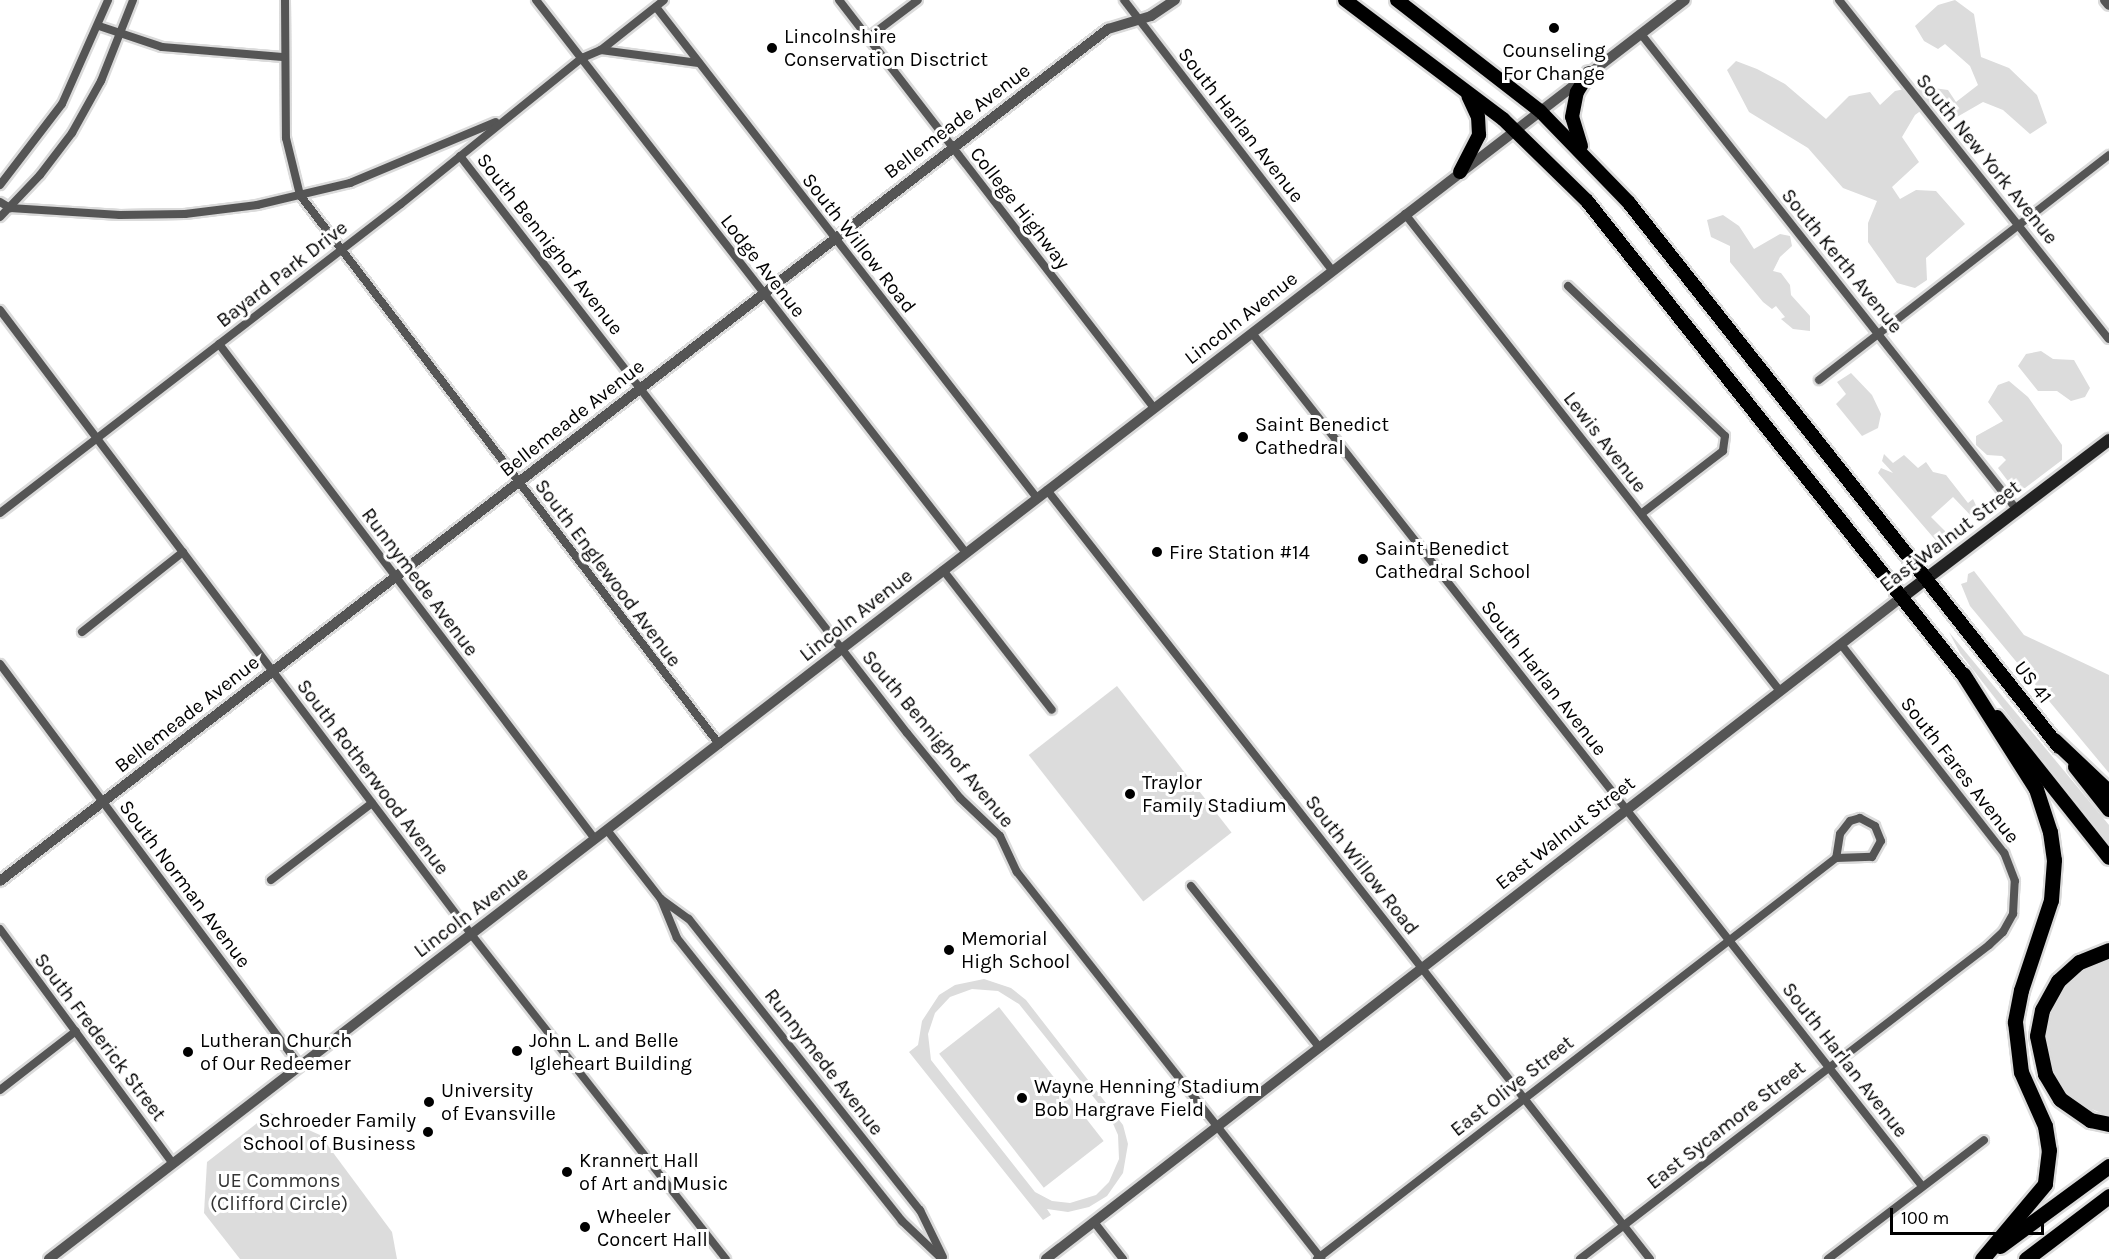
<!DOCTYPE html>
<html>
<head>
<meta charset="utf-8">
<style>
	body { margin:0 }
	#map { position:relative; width:2109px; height:1259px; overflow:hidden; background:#fff; font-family:Karla,sans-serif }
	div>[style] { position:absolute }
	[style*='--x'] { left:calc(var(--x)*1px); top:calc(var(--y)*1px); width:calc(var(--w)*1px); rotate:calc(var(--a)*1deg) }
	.green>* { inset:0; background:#dcdcdc; transform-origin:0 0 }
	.roads { filter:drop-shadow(2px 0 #dbdbdb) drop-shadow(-2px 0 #dbdbdb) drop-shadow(0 2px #dbdbdb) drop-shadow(0 -2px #dbdbdb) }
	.minor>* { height:8px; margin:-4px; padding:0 4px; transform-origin:4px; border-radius:4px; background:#555 }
	.tertiary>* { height:10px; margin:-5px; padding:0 5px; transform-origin:5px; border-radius:5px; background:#555 }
	.secondary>* { height:12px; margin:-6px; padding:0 6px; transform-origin:6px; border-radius:6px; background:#222 }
	.trunk>* { height:14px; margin:-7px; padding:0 7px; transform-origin:7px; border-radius:7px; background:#000 }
	.motorway>* { height:15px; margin:-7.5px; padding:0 7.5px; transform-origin:7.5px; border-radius:7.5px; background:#000 }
	.dots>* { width:16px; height:16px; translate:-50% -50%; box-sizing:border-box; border:3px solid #fff; border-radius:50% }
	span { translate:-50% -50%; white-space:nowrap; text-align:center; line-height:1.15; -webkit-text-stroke:6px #fff; paint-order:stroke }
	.poi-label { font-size:20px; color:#000 }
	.left { translate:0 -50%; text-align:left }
	.right { translate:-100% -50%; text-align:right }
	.street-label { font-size:20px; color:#000 }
	.park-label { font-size:20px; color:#333 }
	.scale { position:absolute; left:1890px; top:1208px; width:154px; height:27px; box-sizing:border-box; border:3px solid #000; border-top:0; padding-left:8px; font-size:18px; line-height:21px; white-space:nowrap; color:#000; -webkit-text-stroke:4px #fff; paint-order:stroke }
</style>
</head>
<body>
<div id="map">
	<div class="green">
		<div style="clip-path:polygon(1955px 0,1974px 14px,1981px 57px,2009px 68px,2037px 95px,2047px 123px,2030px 134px,2003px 110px,1983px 102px,1950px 121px,1930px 104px,1915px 115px,1902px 137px,1919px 162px,1892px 187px,1900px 199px,1916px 190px,1936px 191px,1965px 224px,1926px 258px,1927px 280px,1915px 288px,1897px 283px,1868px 242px,1868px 223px,1877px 201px,1843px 188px,1808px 148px,1749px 112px,1727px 70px,1736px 61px,1757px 69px,1785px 84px,1826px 119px,1849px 96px,1870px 92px,1880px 105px,1895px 91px,1919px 86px,1948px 90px,1956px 102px,1978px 85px,1970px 66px,1945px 44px,1938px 49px,1924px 41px,1915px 26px,1938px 5px)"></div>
		<div style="clip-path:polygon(1723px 215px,1739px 226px,1754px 249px,1780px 234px,1790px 236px,1792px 246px,1780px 257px,1773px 271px,1781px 273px,1790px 285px,1791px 295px,1810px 316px,1810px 331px,1793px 329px,1781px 319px,1785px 317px,1776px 306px,1772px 309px,1763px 302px,1730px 262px,1730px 246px,1711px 237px,1707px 220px)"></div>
		<div style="clip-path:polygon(2041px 351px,2053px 359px,2074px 360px,2090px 388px,2085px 397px,2071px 401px,2057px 391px,2038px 391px,2018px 366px,2026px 354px)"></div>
		<div style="clip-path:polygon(1851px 373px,1872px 395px,1881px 414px,1878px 428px,1862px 436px,1836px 404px,1846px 394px,1837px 382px)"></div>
		<div style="clip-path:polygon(2009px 381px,2028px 397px,2062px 445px,2062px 460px,2025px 488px,2014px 489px,1998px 468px,2006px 460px,2002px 456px,1987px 455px,1976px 445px,1976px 436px,2003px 421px,1988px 402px,1998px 385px)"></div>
		<div style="clip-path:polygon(1884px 454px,1893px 463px,1904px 455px,1918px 468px,1926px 462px,1933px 472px,1946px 475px,1968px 503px,1973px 499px,1981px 516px,1975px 520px,1953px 497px,1931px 517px,1945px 531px,1945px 541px,1938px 543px,1878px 473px,1881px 468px,1893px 473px,1882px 461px)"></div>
		<div style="clip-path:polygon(1974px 571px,2024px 635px,2109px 675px,2109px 773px,1970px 606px,1961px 584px,1967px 582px,1968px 574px)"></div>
		<div style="clip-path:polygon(1949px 632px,2109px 825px,2109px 845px,1960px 653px)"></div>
		<div style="left:1117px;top:686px;width:186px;height:112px;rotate:52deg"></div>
		<div style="clip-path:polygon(2109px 957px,2109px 1116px,2084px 1106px,2066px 1091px,2052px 1070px,2045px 1040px,2049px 1011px,2060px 989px,2080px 970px)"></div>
		<div style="clip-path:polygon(evenodd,984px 979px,1011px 988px,1026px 1000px,1123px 1125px,1128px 1144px,1123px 1173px,1107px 1196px,1089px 1207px,1068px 1212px,1047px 1209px,1051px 1215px,1043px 1220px,909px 1052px,918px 1045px,922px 1021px,939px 995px,955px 985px,984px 979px,972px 989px,998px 991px,1019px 1004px,1111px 1119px,1118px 1135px,1119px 1159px,1109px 1182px,1096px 1195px,1070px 1203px,1052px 1201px,1035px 1192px,931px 1060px,928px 1034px,935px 1013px,950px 997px,972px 989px)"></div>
		<div style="left:999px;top:1007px;width:170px;height:76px;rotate:52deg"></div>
		<div style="clip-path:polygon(270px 1113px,320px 1135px,392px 1232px,397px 1259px,240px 1259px,204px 1213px,207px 1162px)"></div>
	</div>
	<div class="roads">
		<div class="minor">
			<div style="--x:285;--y:0;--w:138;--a:89.6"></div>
			<div style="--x:286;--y:138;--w:59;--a:76.2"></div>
			<div style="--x:300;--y:195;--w:691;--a:52.65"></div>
			<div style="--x:536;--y:0;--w:701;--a:52.13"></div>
			<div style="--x:839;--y:0;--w:515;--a:52.33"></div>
			<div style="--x:1124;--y:0;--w:341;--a:52.4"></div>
			<div style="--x:1839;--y:0;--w:433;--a:51.5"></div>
			<div style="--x:656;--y:7;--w:621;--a:52.19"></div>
			<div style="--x:99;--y:26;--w:66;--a:18.4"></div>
			<div style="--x:162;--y:47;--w:121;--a:4.7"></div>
			<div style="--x:1641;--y:34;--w:607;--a:51.69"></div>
			<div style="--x:869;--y:37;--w:61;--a:-37.1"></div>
			<div style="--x:601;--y:50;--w:80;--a:-38.4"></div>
			<div style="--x:460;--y:156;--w:730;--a:52.24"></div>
			<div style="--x:907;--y:733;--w:84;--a:50.8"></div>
			<div style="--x:960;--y:798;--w:55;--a:43.5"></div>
			<div style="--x:1000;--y:836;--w:40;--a:65"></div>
			<div style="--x:1017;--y:872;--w:492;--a:51.8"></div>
			<div style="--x:0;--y:185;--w:102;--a:-52.6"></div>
			<div style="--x:62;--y:104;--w:114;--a:-66.1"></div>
			<div style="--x:0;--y:202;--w:12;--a:31"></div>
			<div style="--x:10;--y:208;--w:110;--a:3.6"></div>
			<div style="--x:120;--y:215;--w:65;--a:-0.9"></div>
			<div style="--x:185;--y:214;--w:73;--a:-7.1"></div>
			<div style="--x:257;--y:205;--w:96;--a:-13.3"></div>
			<div style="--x:350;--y:183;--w:158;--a:-22.7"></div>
			<div style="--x:1405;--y:214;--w:607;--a:51.83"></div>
			<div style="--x:0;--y:217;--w:58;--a:-46.4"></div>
			<div style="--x:40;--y:175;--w:53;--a:-52.7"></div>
			<div style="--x:72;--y:133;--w:60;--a:-60.9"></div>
			<div style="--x:101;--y:81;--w:87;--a:-68.4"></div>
			<div style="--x:1568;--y:286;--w:217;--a:43.7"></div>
			<div style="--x:1725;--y:436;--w:15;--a:98"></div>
			<div style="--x:1723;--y:451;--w:103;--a:142.5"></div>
			<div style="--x:0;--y:310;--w:782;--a:52.95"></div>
			<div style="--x:471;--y:934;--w:413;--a:51.9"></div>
			<div style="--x:1252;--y:333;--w:1085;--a:51.85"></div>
			<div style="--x:219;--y:344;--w:622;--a:52.78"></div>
			<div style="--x:1819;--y:380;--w:367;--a:-37.8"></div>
			<div style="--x:1047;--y:490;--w:977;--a:51.9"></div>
			<div style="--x:0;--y:513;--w:506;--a:-37.62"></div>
			<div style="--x:401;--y:204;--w:233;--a:-38.9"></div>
			<div style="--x:582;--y:58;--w:21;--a:-23"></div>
			<div style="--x:601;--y:50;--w:98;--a:7.6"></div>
			<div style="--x:943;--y:570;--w:177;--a:52.1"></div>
			<div style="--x:82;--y:632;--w:129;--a:-38.4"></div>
			<div style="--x:0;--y:664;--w:502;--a:53.27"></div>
			<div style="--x:607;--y:830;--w:88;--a:52"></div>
			<div style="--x:661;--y:899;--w:42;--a:67.7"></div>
			<div style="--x:677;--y:938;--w:362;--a:51.5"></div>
			<div style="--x:902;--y:1221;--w:55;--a:43.5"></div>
			<div style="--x:271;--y:880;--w:127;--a:-37.3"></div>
			<div style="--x:1191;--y:886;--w:207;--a:51.5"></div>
			<div style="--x:661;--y:899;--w:34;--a:36"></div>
			<div style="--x:689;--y:919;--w:372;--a:51.6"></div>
			<div style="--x:920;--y:1210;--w:52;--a:63.9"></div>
			<div style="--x:0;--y:929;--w:292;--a:53.6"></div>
			<div style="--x:0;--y:1090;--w:96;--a:-37.8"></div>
			<div style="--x:1094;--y:1222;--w:47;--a:51.9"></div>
			<div style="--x:1317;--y:1259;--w:656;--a:-37.69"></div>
			<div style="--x:1836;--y:858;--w:36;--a:-2"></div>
			<div style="--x:1872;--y:857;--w:18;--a:-61"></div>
			<div style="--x:1881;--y:841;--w:16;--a:-112"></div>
			<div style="--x:1875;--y:826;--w:17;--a:-152"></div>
			<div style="--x:1860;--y:818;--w:10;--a:163"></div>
			<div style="--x:1850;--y:821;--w:16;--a:128"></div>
			<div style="--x:1840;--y:834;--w:24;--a:99"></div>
			<div style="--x:1580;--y:1259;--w:516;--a:-37.51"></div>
			<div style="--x:1989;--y:945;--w:19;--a:-43"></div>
			<div style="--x:2003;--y:932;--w:21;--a:-61"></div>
			<div style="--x:2013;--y:914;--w:33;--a:-87"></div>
			<div style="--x:2015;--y:881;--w:30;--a:-111"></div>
			<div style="--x:2004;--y:853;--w:265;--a:-128"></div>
			<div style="--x:1828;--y:1259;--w:196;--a:-37.3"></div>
		</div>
		<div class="tertiary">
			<div style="--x:2105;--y:0;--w:6;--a:51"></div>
			<div style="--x:0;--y:881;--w:1398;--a:-37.56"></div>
			<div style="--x:1108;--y:29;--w:45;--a:-16.8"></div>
			<div style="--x:1151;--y:16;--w:29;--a:-34"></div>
			<div style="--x:49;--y:1259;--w:2064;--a:-37.58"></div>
			<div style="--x:1046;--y:1259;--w:1082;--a:-37.72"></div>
		</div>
		<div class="secondary">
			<div style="--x:1902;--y:597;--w:260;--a:-37.2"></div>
		</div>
		<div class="trunk">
			<div style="--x:1345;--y:0;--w:198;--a:37"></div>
			<div style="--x:1503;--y:119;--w:117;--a:44.3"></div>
			<div style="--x:1587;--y:201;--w:613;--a:51.56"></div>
			<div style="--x:1397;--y:0;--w:181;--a:37.8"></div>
			<div style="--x:1540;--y:111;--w:128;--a:45.9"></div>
			<div style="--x:1629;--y:203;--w:693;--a:51.68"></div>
			<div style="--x:1581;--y:146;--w:30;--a:-107"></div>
			<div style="--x:1572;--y:117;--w:25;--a:-79"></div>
			<div style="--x:1577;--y:92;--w:22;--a:-58"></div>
			<div style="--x:1460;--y:172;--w:42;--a:-62.8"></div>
			<div style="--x:1479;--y:135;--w:18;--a:-93"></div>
			<div style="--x:1478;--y:117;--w:23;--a:-115"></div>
			<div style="--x:1997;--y:717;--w:180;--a:51.5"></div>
			<div style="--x:2075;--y:767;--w:55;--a:51.7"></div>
		</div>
		<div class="motorway">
			<div style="--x:1963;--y:674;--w:136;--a:57.6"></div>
			<div style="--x:2036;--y:789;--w:45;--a:72"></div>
			<div style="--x:2050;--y:832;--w:28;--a:82"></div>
			<div style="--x:2054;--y:860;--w:40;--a:94.3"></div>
			<div style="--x:2051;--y:900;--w:95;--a:108.4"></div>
			<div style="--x:2021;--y:990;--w:33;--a:101"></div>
			<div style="--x:2015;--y:1022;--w:50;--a:83.2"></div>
			<div style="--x:2021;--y:1072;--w:59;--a:66"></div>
			<div style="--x:2045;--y:1126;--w:24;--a:81"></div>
			<div style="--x:2049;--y:1150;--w:34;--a:97"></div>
			<div style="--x:2045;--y:1184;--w:98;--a:130"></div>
			<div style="--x:2054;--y:740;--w:76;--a:43.4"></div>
			<div style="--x:2109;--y:950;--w:32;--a:158"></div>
			<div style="--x:2079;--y:962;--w:28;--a:138"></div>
			<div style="--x:2058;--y:981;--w:33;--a:119"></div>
			<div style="--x:2042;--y:1010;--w:26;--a:101"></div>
			<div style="--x:2037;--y:1036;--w:39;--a:78"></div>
			<div style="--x:2045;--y:1074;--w:29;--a:59"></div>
			<div style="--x:2060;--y:1099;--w:37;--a:35"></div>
			<div style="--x:2090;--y:1120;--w:19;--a:12"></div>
			<div style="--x:2000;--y:1246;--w:135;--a:-36.3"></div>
			<div style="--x:2026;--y:1259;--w:104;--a:-37.2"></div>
		</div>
	</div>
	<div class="dots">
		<div style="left:1554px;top:28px;background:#000"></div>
		<div style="left:772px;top:48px;background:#000"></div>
		<div style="left:1243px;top:437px;background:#000"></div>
		<div style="left:1157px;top:552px;background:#000"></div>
		<div style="left:1363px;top:559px;background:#000"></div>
		<div style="left:1130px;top:794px;background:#000"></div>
		<div style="left:949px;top:950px;background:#000"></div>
		<div style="left:517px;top:1051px;background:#000"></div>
		<div style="left:188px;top:1052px;background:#000"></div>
		<div style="left:1022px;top:1098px;background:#000"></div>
		<div style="left:429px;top:1102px;background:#000"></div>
		<div style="left:428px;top:1132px;background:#000"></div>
		<div style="left:567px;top:1172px;background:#000"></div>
		<div style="left:585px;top:1227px;background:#000"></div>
	</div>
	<div class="poi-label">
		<span class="left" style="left:784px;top:48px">Lincolnshire<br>Conservation Disctrict</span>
		<span style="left:1554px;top:62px">Counseling<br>For Change</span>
		<span class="left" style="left:1255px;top:436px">Saint Benedict<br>Cathedral</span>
		<span class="left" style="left:1375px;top:560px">Saint Benedict<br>Cathedral School</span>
		<span class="left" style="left:1169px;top:552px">Fire Station #14</span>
		<span class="left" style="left:1142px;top:794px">Traylor<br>Family Stadium</span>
		<span class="left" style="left:961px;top:950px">Memorial<br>High School</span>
		<span class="left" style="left:200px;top:1052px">Lutheran Church<br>of Our Redeemer</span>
		<span class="left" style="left:529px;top:1052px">John L. and Belle<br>Igleheart Building</span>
		<span class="left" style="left:1034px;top:1098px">Wayne Henning Stadium<br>Bob Hargrave Field</span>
		<span class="left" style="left:441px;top:1102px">University<br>of Evansville</span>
		<span class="right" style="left:416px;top:1132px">Schroeder Family<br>School of Business</span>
		<span class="left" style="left:579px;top:1172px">Krannert Hall<br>of Art and Music</span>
		<span class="left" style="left:597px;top:1228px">Wheeler<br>Concert Hall</span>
	</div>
	<div class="street-label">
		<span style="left:957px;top:121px;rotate:-37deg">Bellemeade Avenue</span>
		<span style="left:1241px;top:125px;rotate:52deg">South Harlan Avenue</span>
		<span style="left:1987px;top:159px;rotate:51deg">South New York Avenue</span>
		<span style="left:1020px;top:208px;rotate:52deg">College Highway</span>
		<span style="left:859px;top:243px;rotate:52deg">South Willow Road</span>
		<span style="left:550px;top:244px;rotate:52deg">South Bennighof Avenue</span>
		<span style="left:1842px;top:261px;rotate:51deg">South Kerth Avenue</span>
		<span style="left:763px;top:266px;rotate:52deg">Lodge Avenue</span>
		<span style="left:282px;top:274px;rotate:-38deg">Bayard Park Drive</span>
		<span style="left:1241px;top:318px;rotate:-38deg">Lincoln Avenue</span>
		<span style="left:572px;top:418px;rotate:-38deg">Bellemeade Avenue</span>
		<span style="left:1605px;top:442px;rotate:52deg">Lewis Avenue</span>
		<span style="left:1950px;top:536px;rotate:-37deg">East Walnut Street</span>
		<span style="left:608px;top:573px;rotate:53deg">South Englewood Avenue</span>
		<span style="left:420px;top:582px;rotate:53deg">Runnymede Avenue</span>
		<span style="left:856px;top:615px;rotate:-38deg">Lincoln Avenue</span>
		<span style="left:1544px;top:678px;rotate:52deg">South Harlan Avenue</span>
		<span style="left:2033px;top:682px;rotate:52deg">US 41</span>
		<span style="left:187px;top:714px;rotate:-38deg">Bellemeade Avenue</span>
		<span style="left:938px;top:739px;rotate:50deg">South Bennighof Avenue</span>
		<span style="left:1960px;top:770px;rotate:52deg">South Fares Avenue</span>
		<span style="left:373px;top:777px;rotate:53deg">South Rotherwood Avenue</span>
		<span style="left:1565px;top:833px;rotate:-38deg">East Walnut Street</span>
		<span style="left:1362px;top:865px;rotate:52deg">South Willow Road</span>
		<span style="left:185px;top:884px;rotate:53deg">South Norman Avenue</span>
		<span style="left:471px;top:912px;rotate:-37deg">Lincoln Avenue</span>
		<span style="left:100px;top:1037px;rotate:53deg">South Frederick Street</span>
		<span style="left:1845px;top:1060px;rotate:52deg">South Harlan Avenue</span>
		<span style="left:824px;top:1062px;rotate:52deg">Runnymede Avenue</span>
		<span style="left:1512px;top:1086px;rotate:-38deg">East Olive Street</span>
		<span style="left:1726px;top:1125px;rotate:-38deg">East Sycamore Street</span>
	</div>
	<div class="park-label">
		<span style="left:279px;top:1192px">UE Commons<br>(Clifford Circle)</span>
	</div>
	<div class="scale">100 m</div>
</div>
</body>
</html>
